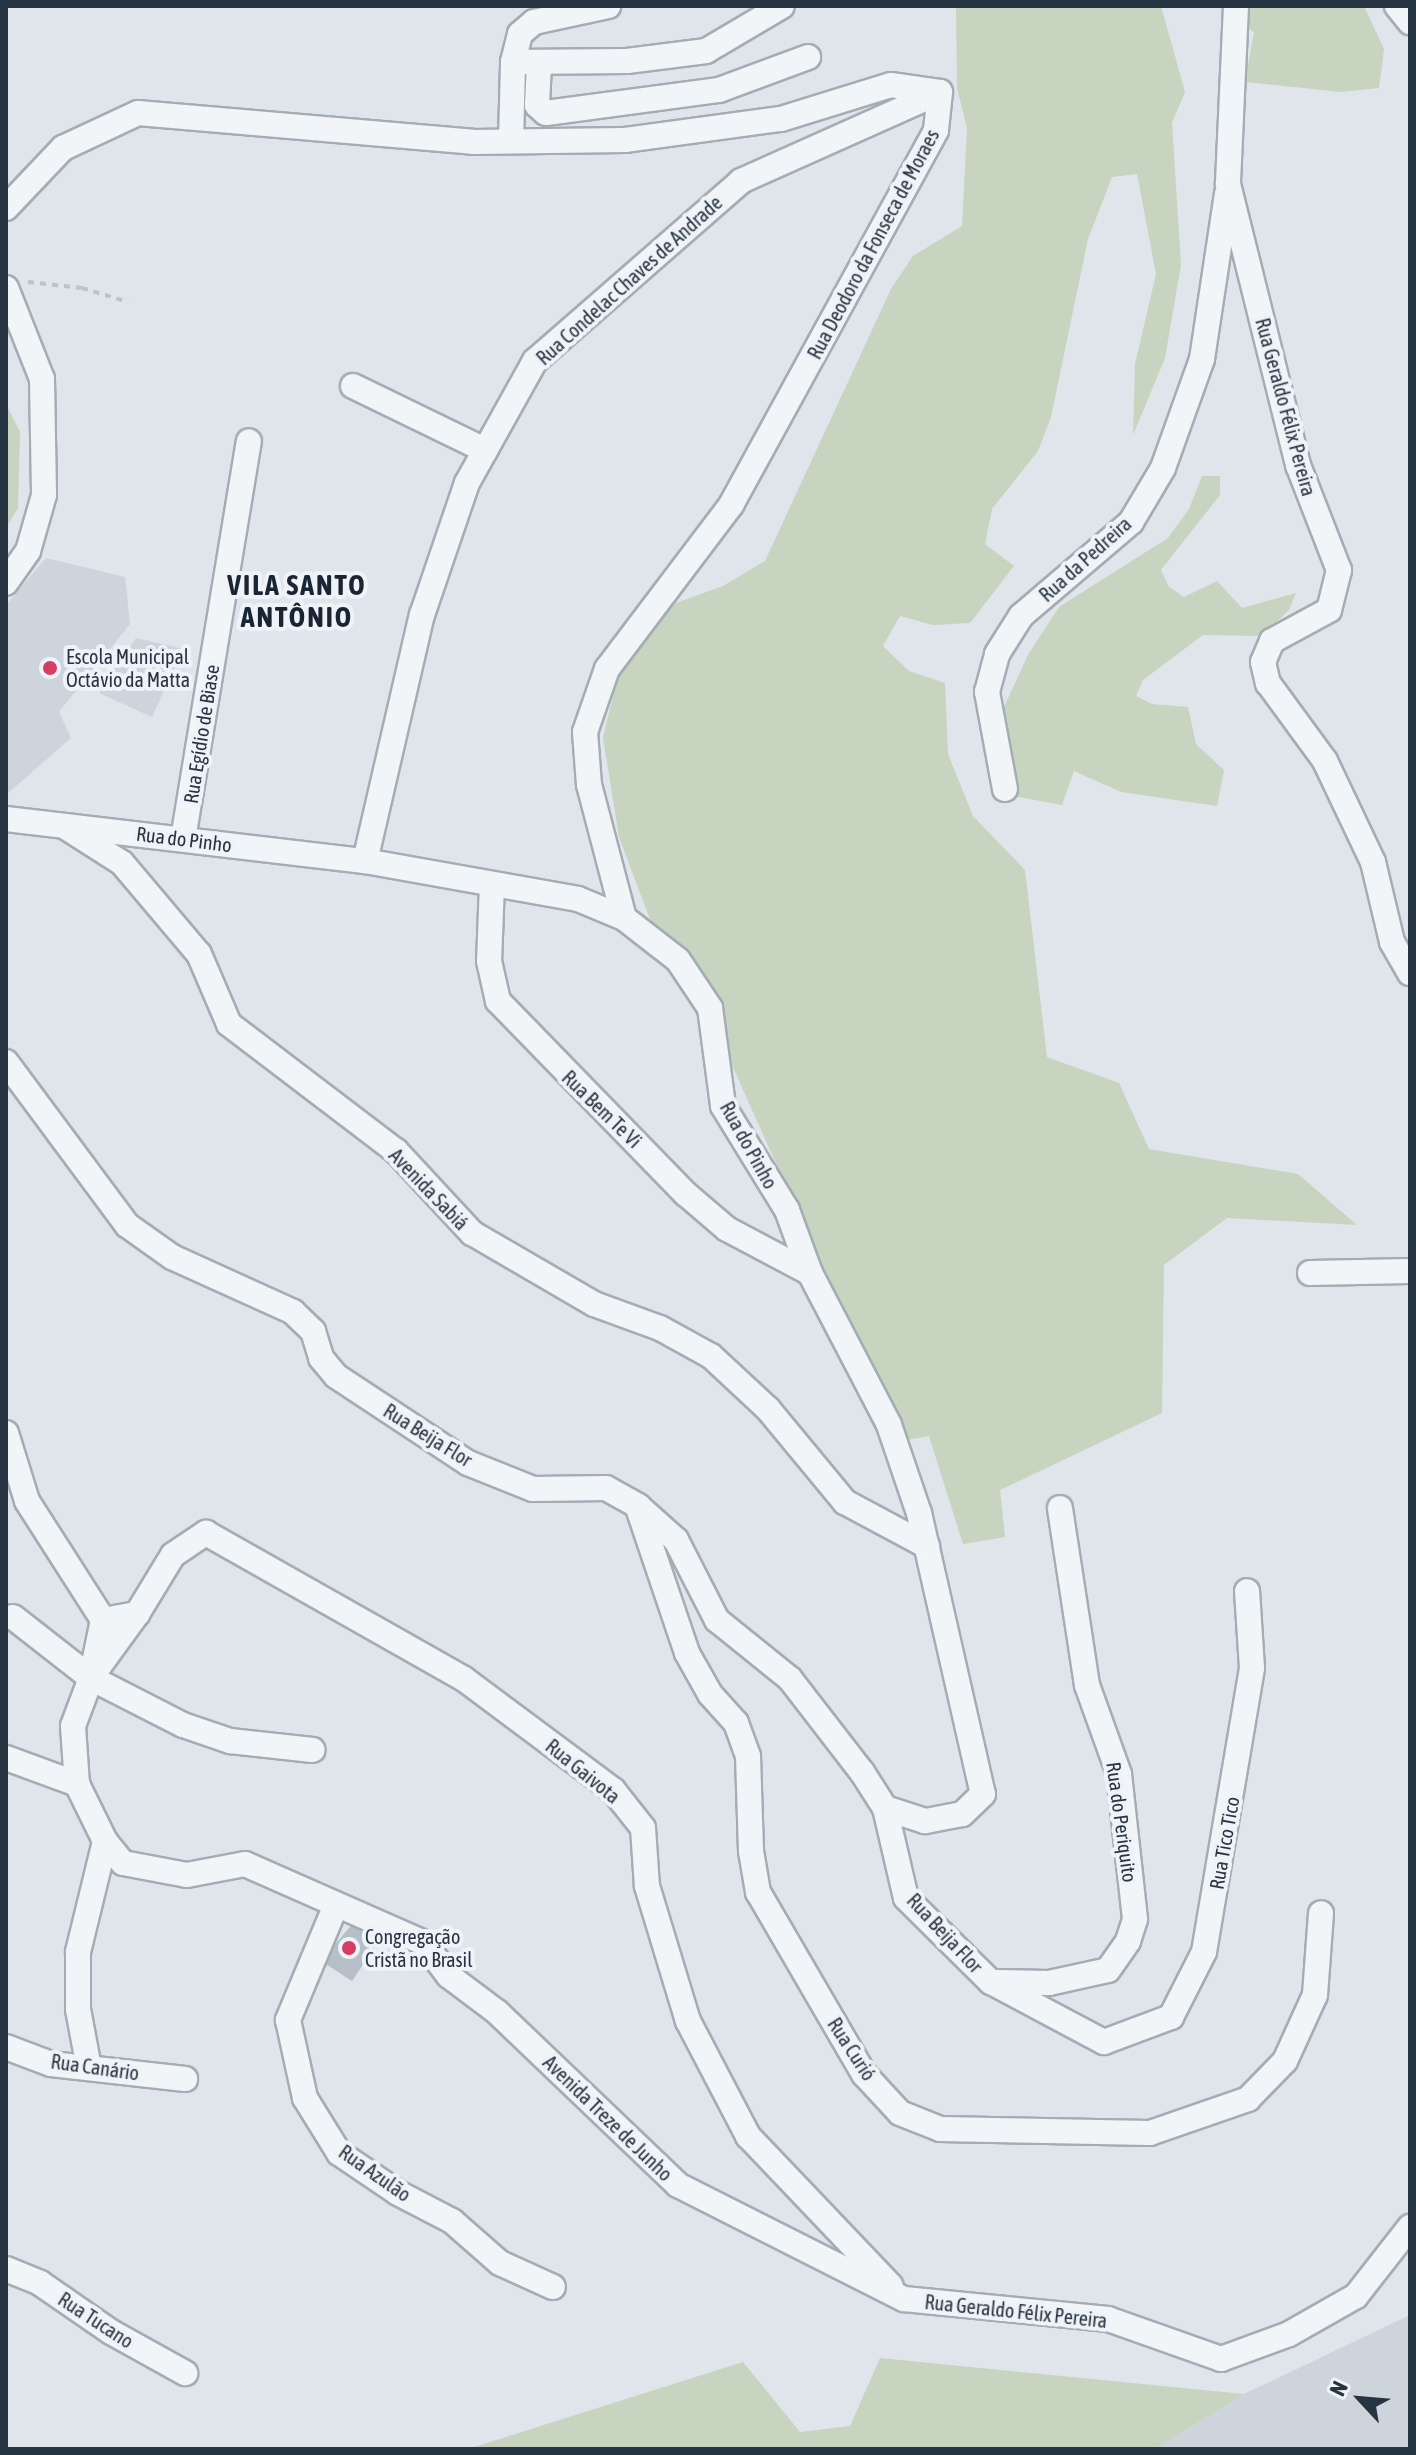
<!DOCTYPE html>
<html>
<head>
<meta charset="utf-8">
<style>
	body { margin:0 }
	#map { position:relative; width:1416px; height:2455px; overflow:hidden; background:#dfe5ea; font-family:"Asap Condensed",sans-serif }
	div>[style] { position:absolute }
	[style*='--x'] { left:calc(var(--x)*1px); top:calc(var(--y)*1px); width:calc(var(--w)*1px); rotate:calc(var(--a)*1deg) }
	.built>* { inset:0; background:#cdd4dc }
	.green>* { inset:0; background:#c7d4c0 }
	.building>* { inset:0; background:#b6bec7 }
	.path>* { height:4px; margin-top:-2px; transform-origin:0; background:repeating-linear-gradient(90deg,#bdc3c9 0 6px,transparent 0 12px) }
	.roads { filter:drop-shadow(2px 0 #a4acb4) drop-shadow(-2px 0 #a4acb4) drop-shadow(0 2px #a4acb4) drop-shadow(0 -2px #a4acb4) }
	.minor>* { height:24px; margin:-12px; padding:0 12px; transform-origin:12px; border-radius:12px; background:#f2f5f8 }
	.dots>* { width:22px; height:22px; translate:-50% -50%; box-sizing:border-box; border:4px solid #eff3f7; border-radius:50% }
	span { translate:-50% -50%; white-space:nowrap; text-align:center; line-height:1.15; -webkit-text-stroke:8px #eff3f7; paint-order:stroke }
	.street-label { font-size:20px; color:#273442 }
	.poi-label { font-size:20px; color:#273442 }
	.left { translate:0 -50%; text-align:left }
	.district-label { font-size:28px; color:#192533; font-weight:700; letter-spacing:2px }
	.frame { position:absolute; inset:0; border:8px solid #273442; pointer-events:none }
	.north { position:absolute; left:1320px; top:2359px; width:80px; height:80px; -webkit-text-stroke:6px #eff3f7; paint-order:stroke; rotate:296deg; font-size:22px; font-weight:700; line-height:32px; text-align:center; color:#273442 }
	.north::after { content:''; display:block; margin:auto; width:28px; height:36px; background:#273442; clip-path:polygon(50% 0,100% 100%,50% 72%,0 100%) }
</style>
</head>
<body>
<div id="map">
	<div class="built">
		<div style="clip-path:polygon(46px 558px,125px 577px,130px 624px,59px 712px,71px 738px,6px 795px,6px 605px)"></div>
		<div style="clip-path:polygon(136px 638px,183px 649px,152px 717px,99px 693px)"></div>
		<div style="clip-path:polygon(1410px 2315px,1410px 2449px,1155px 2449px,1244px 2394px)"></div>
	</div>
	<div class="green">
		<div style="clip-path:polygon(956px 6px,1161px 6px,1185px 92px,1172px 123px,1181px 265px,1165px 358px,1133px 435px,1135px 364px,1156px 274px,1137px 174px,1112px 177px,1088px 239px,1051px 417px,1038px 451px,992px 509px,985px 544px,1014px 566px,970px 623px,933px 625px,900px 616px,883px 646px,909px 671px,945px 683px,948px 754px,973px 816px,1025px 870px,1047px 1057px,1119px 1083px,1149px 1149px,1298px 1174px,1357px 1225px,1227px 1218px,1164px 1265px,1162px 1413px,1000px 1490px,1005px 1537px,963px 1544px,929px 1436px,901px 1441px,731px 1063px,722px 1012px,699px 966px,651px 922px,619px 837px,603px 738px,619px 671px,665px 607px,723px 586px,765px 561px,891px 289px,913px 256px,962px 226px,967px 128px,957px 88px)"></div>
		<div style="clip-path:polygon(1240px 6px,1364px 6px,1384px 49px,1379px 88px,1341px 92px,1245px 82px,1254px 32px,1239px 23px)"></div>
		<div style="clip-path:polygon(6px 404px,20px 432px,18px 508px,6px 528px)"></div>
		<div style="clip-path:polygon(1202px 476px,1220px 476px,1220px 495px,1161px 570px,1169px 587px,1184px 597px,1217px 581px,1242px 608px,1296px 593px,1289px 610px,1261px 636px,1203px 635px,1143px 680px,1136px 696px,1152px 704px,1188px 707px,1196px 744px,1224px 770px,1217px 806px,1121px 792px,1074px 771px,1062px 805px,1008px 795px,993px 785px,984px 750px,1029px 653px,1059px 607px,1168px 538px,1189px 509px)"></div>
		<div style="clip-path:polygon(880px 2358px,1244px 2394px,1155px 2449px,468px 2449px,743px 2362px,800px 2432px,850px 2426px)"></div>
	</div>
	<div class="building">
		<div style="clip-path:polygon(355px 1921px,382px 1936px,352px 1981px,321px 1961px)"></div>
	</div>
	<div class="path">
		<div style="--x:28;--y:282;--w:54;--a:6.3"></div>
		<div style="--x:82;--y:288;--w:48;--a:16.9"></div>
	</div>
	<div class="roads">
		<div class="minor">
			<div style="--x:1236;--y:6;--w:178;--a:92.6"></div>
			<div style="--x:1228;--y:184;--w:290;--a:76"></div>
			<div style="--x:1298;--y:465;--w:113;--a:68.7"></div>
			<div style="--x:1339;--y:570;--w:41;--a:104"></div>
			<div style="--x:1329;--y:610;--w:65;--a:151.5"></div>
			<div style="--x:1272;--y:641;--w:23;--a:113"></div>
			<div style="--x:1263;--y:662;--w:22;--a:77"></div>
			<div style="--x:1268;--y:683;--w:97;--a:53.8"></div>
			<div style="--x:1325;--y:761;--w:112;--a:64.6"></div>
			<div style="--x:1373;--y:862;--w:82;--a:76.6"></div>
			<div style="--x:1392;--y:942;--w:36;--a:60"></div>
			<div style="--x:1397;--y:6;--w:21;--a:51"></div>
			<div style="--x:513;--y:62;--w:114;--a:-0.5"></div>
			<div style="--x:627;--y:61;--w:80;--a:-7.2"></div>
			<div style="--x:706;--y:51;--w:88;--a:-30.6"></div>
			<div style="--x:539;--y:65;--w:40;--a:92.9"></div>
			<div style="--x:537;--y:105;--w:12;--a:42"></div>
			<div style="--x:546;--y:113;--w:175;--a:-7.6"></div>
			<div style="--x:719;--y:90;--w:95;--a:-20.3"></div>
			<div style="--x:511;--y:141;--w:79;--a:-88.5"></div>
			<div style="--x:513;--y:62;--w:29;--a:-76"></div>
			<div style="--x:520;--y:34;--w:18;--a:-41"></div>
			<div style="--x:534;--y:22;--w:76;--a:-12.2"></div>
			<div style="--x:6;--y:208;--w:83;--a:-46.5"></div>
			<div style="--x:63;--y:148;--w:83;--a:-25"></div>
			<div style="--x:138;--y:113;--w:336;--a:4.9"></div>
			<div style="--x:473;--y:142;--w:152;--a:-0.8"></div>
			<div style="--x:625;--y:140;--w:157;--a:-7.7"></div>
			<div style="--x:781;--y:119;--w:115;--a:-17.2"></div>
			<div style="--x:891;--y:85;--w:49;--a:8.1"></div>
			<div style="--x:6;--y:288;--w:98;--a:68.4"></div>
			<div style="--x:42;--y:379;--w:116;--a:89"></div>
			<div style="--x:44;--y:495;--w:58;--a:105.9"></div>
			<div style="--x:28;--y:551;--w:39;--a:125"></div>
			<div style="--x:353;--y:386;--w:147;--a:25.9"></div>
			<div style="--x:1005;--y:789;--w:99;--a:-100.5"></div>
			<div style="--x:987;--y:692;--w:39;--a:-75"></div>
			<div style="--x:997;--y:654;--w:45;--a:-57.7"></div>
			<div style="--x:1021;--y:616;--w:145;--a:-40.5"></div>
			<div style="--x:1131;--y:522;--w:63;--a:-59.3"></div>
			<div style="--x:1163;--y:468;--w:116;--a:-70.3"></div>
			<div style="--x:1202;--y:359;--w:167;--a:-81.4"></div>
			<div style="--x:6;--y:819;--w:361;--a:6.7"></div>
			<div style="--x:365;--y:861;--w:216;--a:10.1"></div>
			<div style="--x:578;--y:899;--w:50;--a:22.4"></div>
			<div style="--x:624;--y:918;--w:68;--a:37.9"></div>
			<div style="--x:678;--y:960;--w:58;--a:56.3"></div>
			<div style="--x:710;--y:1008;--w:99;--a:82.4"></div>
			<div style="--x:723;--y:1106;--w:122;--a:58.4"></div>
			<div style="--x:787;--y:1210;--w:67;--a:69.9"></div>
			<div style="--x:810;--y:1273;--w:171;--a:62.5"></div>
			<div style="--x:889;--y:1425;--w:93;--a:71.2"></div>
			<div style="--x:919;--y:1513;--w:288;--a:77.2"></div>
			<div style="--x:983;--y:1794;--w:29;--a:136"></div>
			<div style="--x:962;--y:1814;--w:38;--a:169"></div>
			<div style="--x:925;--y:1821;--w:42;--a:-162"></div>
			<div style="--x:67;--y:828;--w:65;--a:32.5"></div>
			<div style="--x:122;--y:863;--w:119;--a:49.8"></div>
			<div style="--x:199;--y:954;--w:76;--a:66.8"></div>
			<div style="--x:229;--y:1024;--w:210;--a:37.3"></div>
			<div style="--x:396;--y:1151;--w:112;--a:47.2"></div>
			<div style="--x:472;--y:1233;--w:141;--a:30.2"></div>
			<div style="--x:594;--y:1304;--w:70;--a:20"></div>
			<div style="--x:660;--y:1328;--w:58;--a:28.8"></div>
			<div style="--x:711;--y:1356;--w:78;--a:42.9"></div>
			<div style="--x:768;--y:1409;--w:121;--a:50.4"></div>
			<div style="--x:845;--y:1502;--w:93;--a:28.2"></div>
			<div style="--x:183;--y:839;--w:403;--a:-80.6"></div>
			<div style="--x:365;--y:861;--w:253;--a:-77"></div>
			<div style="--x:422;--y:615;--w:139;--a:-71.2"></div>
			<div style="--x:467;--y:483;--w:140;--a:-60.9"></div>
			<div style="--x:535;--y:361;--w:274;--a:-41.1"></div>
			<div style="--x:741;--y:181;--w:218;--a:-24.1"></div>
			<div style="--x:492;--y:884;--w:77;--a:92.2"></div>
			<div style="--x:489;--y:961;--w:41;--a:77.3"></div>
			<div style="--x:498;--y:1001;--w:269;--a:45.8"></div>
			<div style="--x:686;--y:1194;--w:54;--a:40.5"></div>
			<div style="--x:727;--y:1229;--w:94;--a:27.9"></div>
			<div style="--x:624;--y:918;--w:138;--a:-104.7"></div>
			<div style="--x:589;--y:785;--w:53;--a:-94.3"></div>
			<div style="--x:585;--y:732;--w:67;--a:-70.8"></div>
			<div style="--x:607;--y:669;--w:206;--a:-52.9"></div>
			<div style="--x:731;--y:505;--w:427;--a:-61.3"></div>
			<div style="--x:936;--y:130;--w:38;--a:-84"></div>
			<div style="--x:6;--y:1062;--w:203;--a:53.4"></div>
			<div style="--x:127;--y:1225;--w:55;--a:35.4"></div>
			<div style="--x:172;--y:1257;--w:133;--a:24.4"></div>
			<div style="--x:293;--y:1312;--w:28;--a:44"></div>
			<div style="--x:313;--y:1331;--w:28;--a:73"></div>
			<div style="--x:321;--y:1358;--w:23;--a:50"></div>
			<div style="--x:336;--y:1376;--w:158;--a:33.4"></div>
			<div style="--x:468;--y:1463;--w:70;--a:21.8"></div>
			<div style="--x:533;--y:1489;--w:73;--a:-0.8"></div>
			<div style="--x:606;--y:1488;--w:37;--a:29"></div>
			<div style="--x:638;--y:1506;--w:51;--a:41.8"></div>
			<div style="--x:676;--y:1540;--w:90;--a:62.9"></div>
			<div style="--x:717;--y:1620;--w:94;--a:38.9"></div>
			<div style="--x:790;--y:1679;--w:118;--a:52.3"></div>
			<div style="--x:862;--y:1772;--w:43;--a:57.4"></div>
			<div style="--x:885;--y:1808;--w:92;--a:76.9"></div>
			<div style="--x:906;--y:1898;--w:120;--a:44.7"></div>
			<div style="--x:991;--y:1982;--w:128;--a:28"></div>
			<div style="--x:1104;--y:2042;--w:72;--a:-20.5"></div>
			<div style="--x:1171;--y:2017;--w:73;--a:-63.1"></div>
			<div style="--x:1204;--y:1952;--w:288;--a:-80.4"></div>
			<div style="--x:1252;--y:1668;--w:77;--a:-93.7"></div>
			<div style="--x:1310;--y:1273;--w:100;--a:-1.1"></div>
			<div style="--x:6;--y:1433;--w:71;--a:72.8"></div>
			<div style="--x:27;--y:1501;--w:141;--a:57.4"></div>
			<div style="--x:638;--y:1508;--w:153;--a:71.3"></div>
			<div style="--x:687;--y:1653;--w:47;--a:60.7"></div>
			<div style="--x:710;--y:1694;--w:39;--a:48"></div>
			<div style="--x:736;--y:1723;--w:35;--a:70"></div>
			<div style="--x:748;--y:1756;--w:95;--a:88.2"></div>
			<div style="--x:751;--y:1851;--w:42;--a:80.3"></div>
			<div style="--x:758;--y:1892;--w:211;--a:59.8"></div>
			<div style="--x:864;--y:2074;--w:53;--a:47.3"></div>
			<div style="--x:900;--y:2113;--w:43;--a:21.8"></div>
			<div style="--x:940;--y:2129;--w:210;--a:1.1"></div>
			<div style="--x:1150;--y:2133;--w:104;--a:-19.1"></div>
			<div style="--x:1248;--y:2099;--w:53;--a:-45.8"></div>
			<div style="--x:1285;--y:2061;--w:72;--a:-65.6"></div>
			<div style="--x:1315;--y:1995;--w:82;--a:-85.8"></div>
			<div style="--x:13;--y:1617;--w:99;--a:38"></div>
			<div style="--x:91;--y:1678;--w:103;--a:27.1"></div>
			<div style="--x:183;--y:1725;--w:50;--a:18.8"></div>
			<div style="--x:230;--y:1741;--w:83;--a:6.2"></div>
			<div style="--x:103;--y:1620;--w:59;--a:101.7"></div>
			<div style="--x:91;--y:1678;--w:51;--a:110.6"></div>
			<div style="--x:73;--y:1726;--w:58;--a:86.1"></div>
			<div style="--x:77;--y:1784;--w:64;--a:63.8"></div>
			<div style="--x:105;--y:1841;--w:28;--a:51"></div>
			<div style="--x:123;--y:1863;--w:65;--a:10.6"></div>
			<div style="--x:187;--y:1875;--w:59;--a:-10.7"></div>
			<div style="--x:245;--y:1864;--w:196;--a:23.8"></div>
			<div style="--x:424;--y:1943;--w:41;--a:52.9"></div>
			<div style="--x:449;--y:1976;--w:60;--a:36.9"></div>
			<div style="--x:497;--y:2012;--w:250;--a:43.7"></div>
			<div style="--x:678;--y:2185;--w:253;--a:26.8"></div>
			<div style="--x:904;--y:2299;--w:205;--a:5.6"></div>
			<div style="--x:1108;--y:2319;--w:120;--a:19.5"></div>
			<div style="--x:1221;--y:2359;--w:72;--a:-20.2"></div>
			<div style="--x:1289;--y:2334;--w:77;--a:-29.6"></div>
			<div style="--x:1356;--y:2296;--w:88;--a:-52"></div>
			<div style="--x:103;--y:1620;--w:35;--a:-10"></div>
			<div style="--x:137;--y:1614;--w:69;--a:-58.6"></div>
			<div style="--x:173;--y:1555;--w:40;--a:-34"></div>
			<div style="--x:206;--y:1533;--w:296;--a:29.5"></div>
			<div style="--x:464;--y:1679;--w:186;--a:36.7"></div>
			<div style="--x:613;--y:1790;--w:48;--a:51.7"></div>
			<div style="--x:643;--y:1828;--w:58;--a:86.1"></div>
			<div style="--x:647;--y:1886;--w:141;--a:73.1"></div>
			<div style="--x:688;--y:2021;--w:130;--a:62.4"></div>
			<div style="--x:748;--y:2136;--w:207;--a:46.4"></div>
			<div style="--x:97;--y:1669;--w:68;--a:-54"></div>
			<div style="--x:6;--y:1758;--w:76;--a:20.1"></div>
			<div style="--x:336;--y:1905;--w:125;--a:112.7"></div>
			<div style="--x:288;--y:2020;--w:80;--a:77.7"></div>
			<div style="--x:305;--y:2098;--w:65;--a:58.3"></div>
			<div style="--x:339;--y:2153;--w:71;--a:34.1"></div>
			<div style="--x:398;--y:2193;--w:61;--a:27.4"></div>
			<div style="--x:452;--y:2221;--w:64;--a:41.2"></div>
			<div style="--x:500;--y:2263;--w:58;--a:24.4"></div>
			<div style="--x:998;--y:1982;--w:51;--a:1.1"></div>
			<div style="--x:1049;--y:1983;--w:60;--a:-12.4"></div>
			<div style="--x:1108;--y:1970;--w:35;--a:-55"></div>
			<div style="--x:1128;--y:1941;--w:23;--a:-72"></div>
			<div style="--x:1135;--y:1919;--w:146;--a:-96.3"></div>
			<div style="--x:1119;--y:1774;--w:95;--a:-109.8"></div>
			<div style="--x:1087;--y:1685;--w:179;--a:-98.7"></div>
			<div style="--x:6;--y:2047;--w:48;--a:20.7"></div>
			<div style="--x:51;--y:2064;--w:135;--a:6.4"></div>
			<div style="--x:89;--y:2068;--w:60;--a:-100.6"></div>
			<div style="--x:78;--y:2009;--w:57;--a:-90"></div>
			<div style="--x:78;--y:1952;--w:114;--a:-76.3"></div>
			<div style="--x:6;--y:2269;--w:37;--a:22"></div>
			<div style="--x:40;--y:2283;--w:86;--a:34.6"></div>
			<div style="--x:111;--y:2332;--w:85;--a:29"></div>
		</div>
	</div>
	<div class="dots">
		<div style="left:50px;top:668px;background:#d63d65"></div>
		<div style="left:349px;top:1948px;background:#d63d65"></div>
	</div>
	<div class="street-label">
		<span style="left:873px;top:244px;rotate:-62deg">Rua Deodoro da Fonseca de Moraes</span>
		<span style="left:629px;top:280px;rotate:-42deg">Rua Condelac Chaves de Andrade</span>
		<span style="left:1286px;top:407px;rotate:75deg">Rua Geraldo Félix Pereira</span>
		<span style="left:1085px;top:559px;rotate:-42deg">Rua da Pedreira</span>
		<span style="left:201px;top:734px;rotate:-81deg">Rua Egídio de Biase</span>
		<span style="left:184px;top:839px;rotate:7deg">Rua do Pinho</span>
		<span style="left:602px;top:1109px;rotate:44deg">Rua Bem Te Vi</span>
		<span style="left:749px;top:1145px;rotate:61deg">Rua do Pinho</span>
		<span style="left:429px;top:1189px;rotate:46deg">Avenida Sabiá</span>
		<span style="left:428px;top:1435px;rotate:32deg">Rua Beija Flor</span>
		<span style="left:583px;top:1771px;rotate:39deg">Rua Gaivota</span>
		<span style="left:1122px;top:1822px;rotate:82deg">Rua do Periquito</span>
		<span style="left:1224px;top:1843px;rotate:-80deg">Rua Tico Tico</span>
		<span style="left:945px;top:1933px;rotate:47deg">Rua Beija Flor</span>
		<span style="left:852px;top:2049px;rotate:57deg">Rua Curió</span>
		<span style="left:95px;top:2067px;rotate:8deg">Rua Canário</span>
		<span style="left:608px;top:2118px;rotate:44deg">Avenida Treze de Junho</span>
		<span style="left:375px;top:2173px;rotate:35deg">Rua Azulão</span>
		<span style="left:1016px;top:2311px;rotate:6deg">Rua Geraldo Félix Pereira</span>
		<span style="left:96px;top:2320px;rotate:33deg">Rua Tucano</span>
	</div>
	<div class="poi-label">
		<span class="left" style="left:66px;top:668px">Escola Municipal<br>Octávio da Matta</span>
		<span class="left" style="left:365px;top:1948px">Congregação<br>Cristã no Brasil</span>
	</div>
	<div class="district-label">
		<span style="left:297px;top:601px">VILA SANTO<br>ANTÔNIO</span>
	</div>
	<div class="frame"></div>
	<div class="north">N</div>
</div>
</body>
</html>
